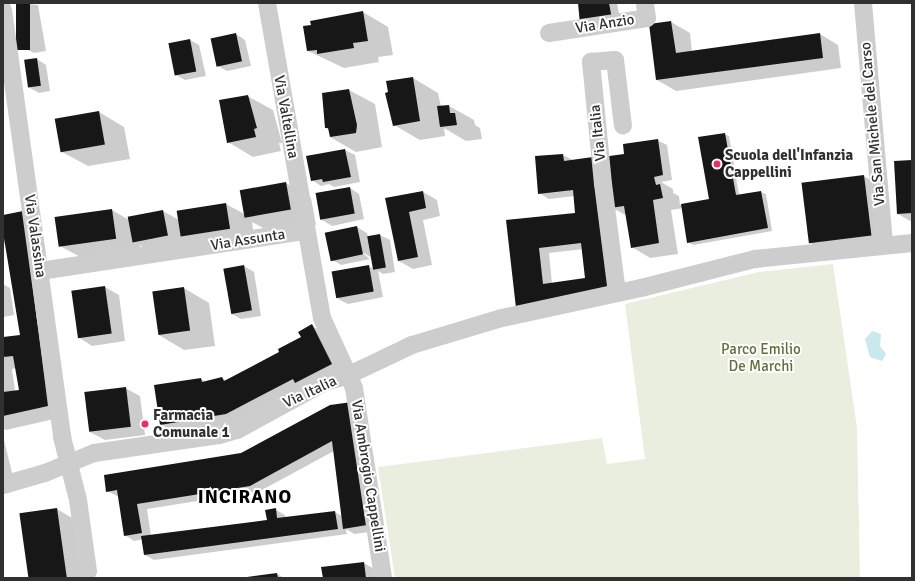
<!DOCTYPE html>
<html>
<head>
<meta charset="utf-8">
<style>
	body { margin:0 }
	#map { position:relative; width:915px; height:581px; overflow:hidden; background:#fff; font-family:Signika,sans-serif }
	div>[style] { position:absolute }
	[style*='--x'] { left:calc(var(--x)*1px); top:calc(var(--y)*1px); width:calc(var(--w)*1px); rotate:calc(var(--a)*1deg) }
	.green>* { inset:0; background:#eaeede }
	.water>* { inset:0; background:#cae9ee }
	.shadow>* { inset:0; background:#0003 }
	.building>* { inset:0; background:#171717; transform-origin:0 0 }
	.minor>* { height:18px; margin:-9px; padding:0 9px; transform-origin:9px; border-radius:9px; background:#cdcdcd }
	.dots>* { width:11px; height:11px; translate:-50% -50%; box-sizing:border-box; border:2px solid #fff; border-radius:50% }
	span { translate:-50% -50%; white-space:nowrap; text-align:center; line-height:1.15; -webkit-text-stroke:4px #fff; paint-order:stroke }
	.street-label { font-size:15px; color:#303030 }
	.poi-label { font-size:15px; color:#303030; font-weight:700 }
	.left { translate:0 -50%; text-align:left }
	.park-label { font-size:15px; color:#5f6f3b }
	.district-label { font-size:19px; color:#000; font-weight:700; letter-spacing:1px }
	.frame { position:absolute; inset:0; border:4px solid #303030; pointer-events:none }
</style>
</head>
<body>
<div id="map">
	<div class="green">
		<div style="clip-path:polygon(833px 264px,857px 428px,860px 578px,395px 578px,378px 467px,602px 438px,607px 464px,645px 459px,625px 304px,759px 272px)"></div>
	</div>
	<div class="water">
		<div style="clip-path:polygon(872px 331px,881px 334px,880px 346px,886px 354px,882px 361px,870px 357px,865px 339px)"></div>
	</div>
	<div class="shadow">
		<div style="clip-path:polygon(17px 3px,38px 5px,46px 51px,34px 53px,24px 48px)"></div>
		<div style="clip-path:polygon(579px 3px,617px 3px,621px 24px)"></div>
		<div style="clip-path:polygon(363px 12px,388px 27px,393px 55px,378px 57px,379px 62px,344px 68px,308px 51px)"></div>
		<div style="clip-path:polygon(671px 22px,690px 33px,692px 52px,820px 34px,838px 45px,841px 68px,676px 91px,657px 80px,650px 25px)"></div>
		<div style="clip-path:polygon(236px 34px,245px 40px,251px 66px,227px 71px,218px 66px)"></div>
		<div style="clip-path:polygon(190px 40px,199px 45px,206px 76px,185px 80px,176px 75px)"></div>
		<div style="clip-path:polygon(37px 59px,46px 65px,50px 91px,39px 93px,30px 88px)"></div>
		<div style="clip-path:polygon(413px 78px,438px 93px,441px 107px,449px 106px,474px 120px,475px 125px,480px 128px,482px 139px,466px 141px,444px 128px,445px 136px,420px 140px,394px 125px)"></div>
		<div style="clip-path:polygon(349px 90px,375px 104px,382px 147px,356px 152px,330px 137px,329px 130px,326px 128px,323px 94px)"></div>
		<div style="clip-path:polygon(247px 96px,273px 110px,282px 143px,279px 143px,281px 151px,253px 157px,228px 142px)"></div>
		<div style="clip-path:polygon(99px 112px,124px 127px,130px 159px,88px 166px,62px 152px,56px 120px)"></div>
		<div style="clip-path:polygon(724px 134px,729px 136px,739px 195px,761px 192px,766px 194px,772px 231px,693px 245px,688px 242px,683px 208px,671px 210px,678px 254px,650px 258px,632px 247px,627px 216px,611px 207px,625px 155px,657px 140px,667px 145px,672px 180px,661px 182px,673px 189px,673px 193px,679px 196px,680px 205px,710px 200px)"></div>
		<div style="clip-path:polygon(345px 150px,355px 155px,360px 182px,334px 187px,329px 184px,321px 186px,312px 180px)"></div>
		<div style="clip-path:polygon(evenodd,563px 155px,573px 160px,621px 292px,517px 307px,507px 221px,576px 214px,575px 196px,549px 199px,539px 193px,536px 156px,563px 155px,583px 249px,587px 279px,552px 284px,549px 253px,583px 249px)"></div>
		<div style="clip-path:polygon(912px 161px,912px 222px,898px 214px)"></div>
		<div style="clip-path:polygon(863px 176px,873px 181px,880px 241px,818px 248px,809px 242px)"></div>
		<div style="clip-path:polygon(286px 183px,311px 198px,316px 225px,272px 233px,252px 222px,255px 243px,158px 256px,140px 245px,141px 253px,86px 260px,60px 246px,112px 210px,129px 220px,163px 211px,179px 220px,226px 204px,246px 215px)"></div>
		<div style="clip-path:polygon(350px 188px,359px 194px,364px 219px,332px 226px,322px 220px)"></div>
		<div style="clip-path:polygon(423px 192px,437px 200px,440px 216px,423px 220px,432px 265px,413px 269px,399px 261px,386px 199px)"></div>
		<div style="clip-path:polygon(evenodd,3px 216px,67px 416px,6px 430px,3px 428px,3px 338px,21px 336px,7px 243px,3px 244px,3px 216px,16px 368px,20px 391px,15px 391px,12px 369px,16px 368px)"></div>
		<div style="clip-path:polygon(357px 227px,367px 233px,368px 237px,380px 235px,390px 240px,395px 272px,383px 274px,378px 271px,383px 297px,348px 304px,338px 299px,368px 266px,374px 269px,372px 258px,359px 250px,370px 259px,341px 265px,331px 259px)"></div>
		<div style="clip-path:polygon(244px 266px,254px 272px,261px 316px,241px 319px,232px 314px)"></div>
		<div style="clip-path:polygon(3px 284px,10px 288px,14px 315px,3px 317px)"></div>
		<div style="clip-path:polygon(105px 287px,119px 295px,125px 341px,92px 346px,78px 337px)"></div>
		<div style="clip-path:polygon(184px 288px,209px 303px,215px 346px,184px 350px,159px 335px)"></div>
		<div style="clip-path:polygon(312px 326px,326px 334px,346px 372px,241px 422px,175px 433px,161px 424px,201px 379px,206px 382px,222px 378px,227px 381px,281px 352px,302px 338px)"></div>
		<div style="clip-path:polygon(125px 388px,140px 396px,145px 435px,105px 440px,90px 432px)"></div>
		<div style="clip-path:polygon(evenodd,331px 406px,377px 531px,354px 534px,346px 529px,347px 534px,154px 560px,145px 555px,143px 539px,134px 541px,125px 535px,119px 497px,107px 491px,241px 454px,331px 406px,334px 451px,342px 516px,335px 512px,286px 518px,285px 515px,276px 510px,268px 520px,151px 536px,147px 509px,260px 491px,334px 451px)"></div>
		<div style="clip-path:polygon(3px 436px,15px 485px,3px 488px)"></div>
		<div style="clip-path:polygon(57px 509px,82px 524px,90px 578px,30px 578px)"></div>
		<div style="clip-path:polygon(364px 563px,389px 578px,324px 578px)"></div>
		<div style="clip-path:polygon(277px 574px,284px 578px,247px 578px)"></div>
	</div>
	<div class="building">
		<div style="left:16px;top:3px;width:14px;height:47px"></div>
		<div style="clip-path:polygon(578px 3px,609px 3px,612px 19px,580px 24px)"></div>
		<div style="clip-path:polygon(363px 11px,368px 41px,353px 43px,354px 48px,317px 54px,317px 50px,307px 51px,303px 26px,311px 25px,310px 21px)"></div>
		<div style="clip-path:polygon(671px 21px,676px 53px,820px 33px,823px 58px,656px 80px,649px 24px)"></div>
		<div style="left:236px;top:33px;width:29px;height:26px;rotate:78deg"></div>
		<div style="left:190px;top:39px;width:33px;height:22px;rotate:79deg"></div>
		<div style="left:37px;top:58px;width:28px;height:13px;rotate:82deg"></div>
		<div style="clip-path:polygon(413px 77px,420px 121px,393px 126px,385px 93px,388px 92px,386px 81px)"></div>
		<div style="clip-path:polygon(349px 89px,357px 125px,356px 133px,330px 137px,328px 128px,325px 128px,322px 93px)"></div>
		<div style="clip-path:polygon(248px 95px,257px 128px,254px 129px,256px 137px,227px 143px,219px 100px)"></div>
		<div style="clip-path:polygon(449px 105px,450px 113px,455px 113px,457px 125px,440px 127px,437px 106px)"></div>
		<div style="left:99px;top:111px;width:34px;height:45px;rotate:80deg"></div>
		<div style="clip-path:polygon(725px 133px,736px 195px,761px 191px,768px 228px,687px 243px,681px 204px,709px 199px,698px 137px)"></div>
		<div style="clip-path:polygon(658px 139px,663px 175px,654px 177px,656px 185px,660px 184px,663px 198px,653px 200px,659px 243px,631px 248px,624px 206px,610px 208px,602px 157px,624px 154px,623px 144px)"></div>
		<div style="clip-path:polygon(345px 149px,351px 177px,323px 182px,322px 179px,311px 181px,306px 156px)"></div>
		<div style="clip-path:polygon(evenodd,563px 154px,564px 161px,593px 157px,612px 287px,516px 308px,506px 220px,575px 213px,573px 190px,538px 194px,535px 156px,563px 154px,581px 243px,585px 278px,543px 284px,539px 248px,581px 243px)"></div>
		<div style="clip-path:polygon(912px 160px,912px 213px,897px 214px,894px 161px)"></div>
		<div style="left:864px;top:175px;width:61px;height:63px;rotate:83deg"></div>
		<div style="left:286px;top:182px;width:28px;height:47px;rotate:80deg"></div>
		<div style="left:350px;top:187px;width:27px;height:35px;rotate:80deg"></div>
		<div style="clip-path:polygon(423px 191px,426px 208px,409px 212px,418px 257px,398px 261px,385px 198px)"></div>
		<div style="left:226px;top:203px;width:26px;height:50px;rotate:81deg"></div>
		<div style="left:112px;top:209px;width:30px;height:58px;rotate:82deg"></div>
		<div style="left:163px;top:210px;width:26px;height:36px;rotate:79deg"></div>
		<div style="clip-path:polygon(23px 211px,48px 406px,3px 416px,3px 392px,19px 390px,13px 356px,3px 357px,3px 337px,20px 335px,3px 232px,3px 215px)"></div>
		<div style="left:357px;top:226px;width:29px;height:33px;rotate:78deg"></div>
		<div style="left:380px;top:234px;width:34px;height:13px;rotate:80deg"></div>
		<div style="left:244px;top:265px;width:46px;height:21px;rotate:80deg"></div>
		<div style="left:369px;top:265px;width:27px;height:38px;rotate:80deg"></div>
		<div style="left:105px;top:286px;width:48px;height:34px;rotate:82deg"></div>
		<div style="left:184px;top:287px;width:44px;height:32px;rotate:82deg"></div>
		<div style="clip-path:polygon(312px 324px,332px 364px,295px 383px,293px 379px,226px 414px,160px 425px,154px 385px,201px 378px,202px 382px,222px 377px,224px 381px,279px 352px,278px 349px,301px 337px,298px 332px)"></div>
		<div style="left:126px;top:387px;width:40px;height:42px;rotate:83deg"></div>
		<div style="clip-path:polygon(352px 402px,367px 525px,343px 529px,332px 441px,250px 486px,137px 504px,142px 533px,124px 536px,117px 490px,106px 492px,104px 475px,241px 453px,330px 405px)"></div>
		<div style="left:57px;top:508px;width:71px;height:38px;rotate:82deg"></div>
		<div style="clip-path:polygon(276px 508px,277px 518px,335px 511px,338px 529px,144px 555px,141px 536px,267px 520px,265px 510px)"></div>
		<div style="clip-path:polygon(364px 562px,366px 578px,323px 578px,321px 567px)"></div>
		<div style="clip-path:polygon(277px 573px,278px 578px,247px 578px,247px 577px)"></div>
	</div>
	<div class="minor">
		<div style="--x:267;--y:3;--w:320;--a:80.1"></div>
		<div style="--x:322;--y:318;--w:77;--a:65.4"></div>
		<div style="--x:354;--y:388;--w:192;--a:81.3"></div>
		<div style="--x:863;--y:3;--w:243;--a:85"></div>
		<div style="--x:3;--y:10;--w:431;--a:82.1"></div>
		<div style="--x:62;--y:437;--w:65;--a:75.7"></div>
		<div style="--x:78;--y:500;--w:72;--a:82"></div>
		<div style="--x:549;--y:33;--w:99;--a:-8.7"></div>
		<div style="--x:647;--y:18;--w:15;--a:-98"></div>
		<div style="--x:40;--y:271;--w:268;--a:-8.6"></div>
		<div style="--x:617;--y:293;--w:110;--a:-97.3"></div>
		<div style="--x:603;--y:184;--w:123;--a:-95.6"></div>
		<div style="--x:591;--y:62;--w:24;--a:-5"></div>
		<div style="--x:615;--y:60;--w:66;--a:83.1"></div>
		<div style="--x:3;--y:485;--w:44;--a:-15.9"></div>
		<div style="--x:45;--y:473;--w:53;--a:-22.2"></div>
		<div style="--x:94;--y:453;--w:126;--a:-8.2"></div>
		<div style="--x:219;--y:435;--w:19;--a:-16"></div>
		<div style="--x:237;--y:430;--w:100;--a:-28.6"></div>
		<div style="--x:325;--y:382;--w:25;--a:-16"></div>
		<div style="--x:349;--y:375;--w:70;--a:-25.5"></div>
		<div style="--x:412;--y:345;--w:94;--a:-16.7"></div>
		<div style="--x:502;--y:318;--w:142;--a:-12.2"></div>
		<div style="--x:641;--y:288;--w:118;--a:-14.3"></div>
		<div style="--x:755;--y:259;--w:158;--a:-5.8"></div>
	</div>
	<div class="dots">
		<div style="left:717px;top:164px;background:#ed2d68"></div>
		<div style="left:145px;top:424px;background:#ed2d68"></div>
	</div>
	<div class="street-label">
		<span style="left:605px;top:24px;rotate:-9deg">Via Anzio</span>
		<span style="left:286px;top:117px;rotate:80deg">Via Valtellina</span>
		<span style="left:873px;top:124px;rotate:-95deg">Via San Michele del Carso</span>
		<span style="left:598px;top:133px;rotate:-96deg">Via Italia</span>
		<span style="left:35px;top:236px;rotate:82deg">Via Valassina</span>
		<span style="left:248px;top:240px;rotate:-9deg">Via Assunta</span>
		<span style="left:310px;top:392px;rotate:-25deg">Via Italia</span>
		<span style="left:368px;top:476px;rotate:81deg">Via Ambrogio Cappellini</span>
	</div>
	<div class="poi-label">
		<span class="left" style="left:725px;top:164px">Scuola dell'Infanzia<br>Cappellini</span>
		<span class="left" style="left:153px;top:424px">Farmacia<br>Comunale 1</span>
	</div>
	<div class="park-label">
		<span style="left:761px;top:358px">Parco Emilio<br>De Marchi</span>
	</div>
	<div class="district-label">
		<span style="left:245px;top:498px">INCIRANO</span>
	</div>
	<div class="frame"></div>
</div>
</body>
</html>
